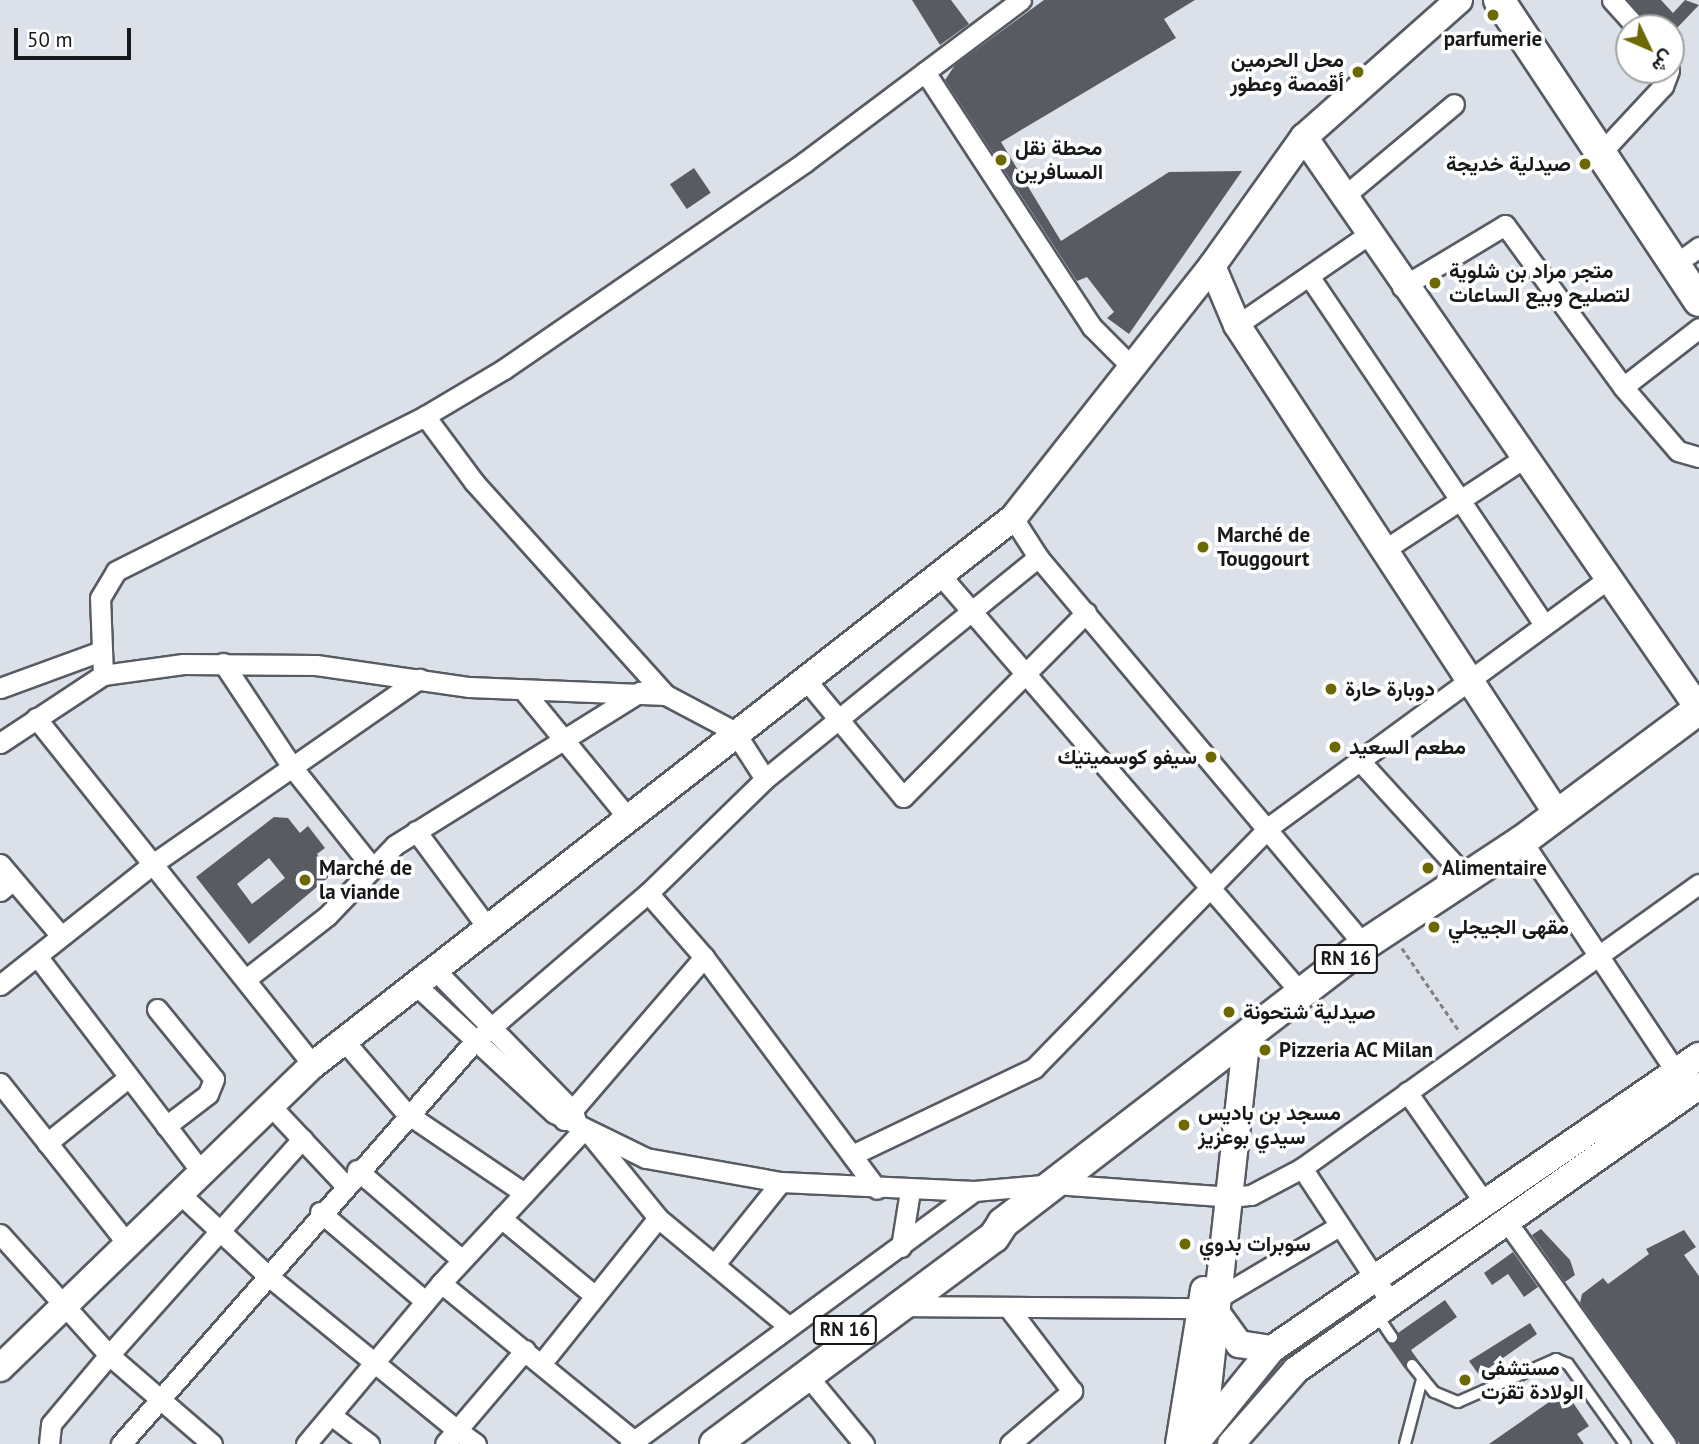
<!DOCTYPE html>
<html>
<head>
<meta charset="utf-8">
<style>
	body { margin:0 }
	#map { position:relative; width:1699px; height:1444px; overflow:hidden; background:#dce1e9; font-family:"PT Sans",Vazirmatn,sans-serif }
	div>[style] { position:absolute }
	[style*='--x'] { left:calc(var(--x)*1px); top:calc(var(--y)*1px); width:calc(var(--w)*1px); rotate:calc(var(--a)*1deg) }
	.building>* { inset:0; background:#585c62; transform-origin:0 0 }
	.path>* { height:2.5px; margin-top:-1.25px; transform-origin:0; background:repeating-linear-gradient(90deg,#7d8085 0 5px,transparent 0 8.5px) }
	.roads { filter:drop-shadow(2px 0 #575b62) drop-shadow(-2px 0 #575b62) drop-shadow(0 2px #575b62) drop-shadow(0 -2px #575b62) }
	.lane>* { height:10px; margin:-5px; padding:0 5px; transform-origin:5px; border-radius:5px; background:#fff }
	.street>* { height:19px; margin:-9.5px; padding:0 9.5px; transform-origin:9.5px; border-radius:9.5px; background:#fff }
	.secondary>* { height:26px; margin:-13px; padding:0 13px; transform-origin:13px; border-radius:13px; background:#fff }
	.primary>* { height:30px; margin:-15px; padding:0 15px; transform-origin:15px; border-radius:15px; background:#fff }
	.dots>* { width:19px; height:19px; translate:-50% -50%; box-sizing:border-box; border:4px solid #fff; border-radius:50% }
	span { translate:-50% -50%; white-space:nowrap; text-align:center; line-height:1.15; -webkit-text-stroke:7px #fff; paint-order:stroke }
	.shield-label span { padding:2px 5px; background:#fff; border:2px solid; border-radius:5px; -webkit-text-stroke-width:0 }
	.shield-label { font-size:19px; color:#16181a; font-weight:700 }
	.poi-label { font-size:21px; color:#16181a; font-weight:700 }
	.right { translate:-100% -50%; text-align:right }
	.left { translate:0 -50%; text-align:left }
	.north { position:absolute; left:1615px; top:14px; width:70px; height:70px; box-sizing:border-box; background:#fff; border:2px solid #a2a3a3; border-radius:50%; rotate:134deg; font-size:19px; font-weight:700; line-height:28px; text-align:center; color:#16181a }
	.north::after { content:''; display:block; margin:auto; width:24px; height:32px; background:#6d6901; clip-path:polygon(50% 0,100% 100%,50% 72%,0 100%) }
	.scale { position:absolute; left:14px; top:28px; width:117px; height:32px; box-sizing:border-box; border:4px solid #16181a; border-top:0; padding-left:9px; font-size:21px; line-height:24px; white-space:nowrap; color:#16181a; -webkit-text-stroke:5px #fff; paint-order:stroke }
</style>
</head>
<body>
<div id="map">
	<div class="building">
		<div style="clip-path:polygon(912px 0,951px 0,969px 24px,940px 45px)"></div>
		<div style="clip-path:polygon(1044px 0,1195px 0,1164px 19px,1176px 38px,1001px 142px,1061px 241px,1169px 172px,1242px 171px,1129px 334px,1107px 318px,1114px 312px,1087px 277px,1077px 281px,945px 80px,955px 65px)"></div>
		<div style="clip-path:polygon(1628px 0,1661px 0,1673px 13px,1685px 0,1699px 5px,1677px 28px,1649px 28px)"></div>
		<div style="left:694px;top:168px;width:30px;height:29px;rotate:56deg"></div>
		<div style="clip-path:polygon(evenodd,274px 817px,288px 818px,300px 833px,308px 826px,325px 848px,317px 854px,330px 876px,249px 944px,196px 877px,274px 817px,269px 858px,285px 878px,252px 904px,237px 884px,269px 858px)"></div>
		<div style="clip-path:polygon(1541px 1229px,1570px 1260px,1575px 1275px,1565px 1282px,1532px 1235px)"></div>
		<div style="clip-path:polygon(1684px 1230px,1696px 1247px,1684px 1255px,1699px 1276px,1699px 1444px,1680px 1444px,1580px 1303px,1582px 1294px,1603px 1278px,1608px 1284px,1649px 1254px,1646px 1249px)"></div>
		<div style="clip-path:polygon(1513px 1252px,1538px 1287px,1524px 1297px,1508px 1274px,1492px 1285px,1484px 1273px)"></div>
		<div style="clip-path:polygon(1445px 1300px,1457px 1317px,1411px 1350px,1418px 1360px,1408px 1359px,1405px 1369px,1386px 1342px,1397px 1343px,1398px 1333px)"></div>
		<div style="clip-path:polygon(1530px 1323px,1537px 1334px,1479px 1375px,1469px 1361px)"></div>
		<div style="clip-path:polygon(1565px 1391px,1589px 1426px,1577px 1434px,1584px 1444px,1489px 1444px)"></div>
	</div>
	<div class="path">
		<div style="--x:1402;--y:948;--w:102;--a:55.4"></div>
	</div>
	<div class="roads">
		<div class="lane">
			<div style="--x:1377;--y:1315;--w:27;--a:56"></div>
			<div style="--x:1412;--y:1365;--w:35;--a:51"></div>
			<div style="--x:1434;--y:1392;--w:26;--a:23"></div>
			<div style="--x:1458;--y:1402;--w:107;--a:-23.7"></div>
			<div style="--x:1556;--y:1359;--w:13;--a:23"></div>
			<div style="--x:1568;--y:1364;--w:98;--a:54.5"></div>
			<div style="--x:1405;--y:1444;--w:67;--a:-75.3"></div>
		</div>
		<div class="street">
			<div style="--x:1612;--y:0;--w:38;--a:48"></div>
			<div style="--x:925;--y:72;--w:305;--a:56.8"></div>
			<div style="--x:1092;--y:327;--w:59;--a:45"></div>
			<div style="--x:1610;--y:143;--w:78;--a:-47.1"></div>
			<div style="--x:1663;--y:86;--w:17;--a:-69"></div>
			<div style="--x:1342;--y:198;--w:146;--a:-40"></div>
			<div style="--x:1688;--y:255;--w:14;--a:-36"></div>
			<div style="--x:1309;--y:276;--w:417;--a:56"></div>
			<div style="--x:1402;--y:287;--w:120;--a:-31"></div>
			<div style="--x:1505;--y:225;--w:200;--a:53.9"></div>
			<div style="--x:1623;--y:387;--w:96;--a:-37.8"></div>
			<div style="--x:1237;--y:325;--w:159;--a:-34.5"></div>
			<div style="--x:1623;--y:387;--w:84;--a:49.3"></div>
			<div style="--x:1678;--y:451;--w:22;--a:16"></div>
			<div style="--x:425;--y:416;--w:82;--a:53.4"></div>
			<div style="--x:474;--y:482;--w:287;--a:48"></div>
			<div style="--x:1013;--y:518;--w:46;--a:57.3"></div>
			<div style="--x:1038;--y:557;--w:507;--a:49.96"></div>
			<div style="--x:1387;--y:548;--w:160;--a:-33.3"></div>
			<div style="--x:942;--y:577;--w:549;--a:49.21"></div>
			<div style="--x:223;--y:663;--w:125;--a:56.4"></div>
			<div style="--x:292;--y:767;--w:127;--a:51.4"></div>
			<div style="--x:103;--y:675;--w:77;--a:-92.2"></div>
			<div style="--x:100;--y:598;--w:31;--a:-59"></div>
			<div style="--x:116;--y:571;--w:346;--a:-26.6"></div>
			<div style="--x:425;--y:416;--w:92;--a:-30.7"></div>
			<div style="--x:504;--y:369;--w:365;--a:-34.5"></div>
			<div style="--x:805;--y:162;--w:270;--a:-36.9"></div>
			<div style="--x:806;--y:680;--w:152;--a:50.3"></div>
			<div style="--x:903;--y:797;--w:260;--a:-45.2"></div>
			<div style="--x:0;--y:688;--w:108;--a:-20.1"></div>
			<div style="--x:523;--y:690;--w:166;--a:50.6"></div>
			<div style="--x:36;--y:718;--w:444;--a:51.4"></div>
			<div style="--x:0;--y:743;--w:123;--a:-33.4"></div>
			<div style="--x:103;--y:675;--w:81;--a:-7.8"></div>
			<div style="--x:183;--y:664;--w:133;--a:0.4"></div>
			<div style="--x:316;--y:665;--w:155;--a:8.2"></div>
			<div style="--x:469;--y:687;--w:197;--a:2.3"></div>
			<div style="--x:666;--y:695;--w:77;--a:27.9"></div>
			<div style="--x:734;--y:731;--w:57;--a:57.1"></div>
			<div style="--x:765;--y:779;--w:163;--a:135.7"></div>
			<div style="--x:648;--y:893;--w:230;--a:139.4"></div>
			<div style="--x:473;--y:1043;--w:534;--a:131.28"></div>
			<div style="--x:1360;--y:761;--w:156;--a:47.6"></div>
			<div style="--x:765;--y:779;--w:352;--a:-39.1"></div>
			<div style="--x:416;--y:831;--w:124;--a:53.5"></div>
			<div style="--x:1522;--y:841;--w:278;--a:56.3"></div>
			<div style="--x:0;--y:864;--w:94;--a:49.7"></div>
			<div style="--x:0;--y:891;--w:17;--a:-40"></div>
			<div style="--x:648;--y:893;--w:85;--a:48.8"></div>
			<div style="--x:704;--y:957;--w:289;--a:53.3"></div>
			<div style="--x:37;--y:956;--w:269;--a:52.7"></div>
			<div style="--x:438;--y:973;--w:193;--a:45.6"></div>
			<div style="--x:573;--y:1111;--w:10;--a:73"></div>
			<div style="--x:246;--y:979;--w:103;--a:-37.9"></div>
			<div style="--x:327;--y:916;--w:98;--a:-46.2"></div>
			<div style="--x:395;--y:845;--w:289;--a:-32"></div>
			<div style="--x:0;--y:985;--w:196;--a:-38.4"></div>
			<div style="--x:154;--y:863;--w:323;--a:-34.8"></div>
			<div style="--x:418;--y:987;--w:185;--a:42.8"></div>
			<div style="--x:554;--y:1113;--w:102;--a:26.1"></div>
			<div style="--x:646;--y:1158;--w:137;--a:10.1"></div>
			<div style="--x:781;--y:1182;--w:193;--a:2.7"></div>
			<div style="--x:157;--y:1009;--w:90;--a:50.8"></div>
			<div style="--x:214;--y:1079;--w:16;--a:112"></div>
			<div style="--x:208;--y:1094;--w:53;--a:142.7"></div>
			<div style="--x:346;--y:1043;--w:92;--a:49.4"></div>
			<div style="--x:406;--y:1113;--w:143;--a:34.1"></div>
			<div style="--x:0;--y:1083;--w:203;--a:51.6"></div>
			<div style="--x:1407;--y:1092;--w:138;--a:55"></div>
			<div style="--x:269;--y:1104;--w:110;--a:46.8"></div>
			<div style="--x:564;--y:1120;--w:215;--a:-49.3"></div>
			<div style="--x:589;--y:1133;--w:109;--a:50.9"></div>
			<div style="--x:658;--y:1218;--w:169;--a:39.7"></div>
			<div style="--x:47;--y:1143;--w:105;--a:-38.8"></div>
			<div style="--x:852;--y:1155;--w:202;--a:-25.5"></div>
			<div style="--x:1034;--y:1068;--w:337;--a:-45.7"></div>
			<div style="--x:1269;--y:827;--w:418;--a:-36.2"></div>
			<div style="--x:1302;--y:1168;--w:159;--a:56.5"></div>
			<div style="--x:357;--y:1170;--w:138;--a:40.6"></div>
			<div style="--x:178;--y:1192;--w:122;--a:43"></div>
			<div style="--x:267;--y:1275;--w:245;--a:39.2"></div>
			<div style="--x:457;--y:1430;--w:18;--a:131"></div>
			<div style="--x:320;--y:1212;--w:138;--a:40.3"></div>
			<div style="--x:501;--y:1218;--w:122;--a:39.7"></div>
			<div style="--x:1507;--y:1222;--w:273;--a:54.4"></div>
			<div style="--x:0;--y:1234;--w:163;--a:48"></div>
			<div style="--x:109;--y:1355;--w:136;--a:40.8"></div>
			<div style="--x:901;--y:1247;--w:57;--a:-80.9"></div>
			<div style="--x:715;--y:1264;--w:105;--a:-51.2"></div>
			<div style="--x:441;--y:1283;--w:249;--a:39.3"></div>
			<div style="--x:900;--y:1306;--w:301;--a:0.4"></div>
			<div style="--x:1201;--y:1308;--w:161;--a:-30.7"></div>
			<div style="--x:541;--y:1364;--w:187;--a:-51.3"></div>
			<div style="--x:806;--y:1374;--w:91;--a:50.4"></div>
			<div style="--x:331;--y:1415;--w:48;--a:37.3"></div>
			<div style="--x:49;--y:1444;--w:20;--a:-84"></div>
			<div style="--x:51;--y:1424;--w:90;--a:-50"></div>
			<div style="--x:109;--y:1355;--w:290;--a:-48.2"></div>
			<div style="--x:306;--y:1444;--w:210;--a:-50"></div>
			<div style="--x:441;--y:1283;--w:209;--a:-47.1"></div>
			<div style="--x:476;--y:1444;--w:24;--a:-144"></div>
			<div style="--x:457;--y:1430;--w:105;--a:-49.6"></div>
			<div style="--x:630;--y:1444;--w:427;--a:-36.3"></div>
			<div style="--x:974;--y:1191;--w:81;--a:-4.9"></div>
			<div style="--x:1055;--y:1184;--w:176;--a:4.2"></div>
			<div style="--x:1231;--y:1197;--w:20;--a:-6"></div>
			<div style="--x:1251;--y:1195;--w:58;--a:-27.9"></div>
			<div style="--x:1302;--y:1168;--w:488;--a:-35.6"></div>
			<div style="--x:1010;--y:1444;--w:82;--a:-40.5"></div>
			<div style="--x:1072;--y:1391;--w:101;--a:-127.3"></div>
		</div>
		<div class="secondary">
			<div style="--x:1459;--y:0;--w:207;--a:138.5"></div>
			<div style="--x:1304;--y:137;--w:158;--a:125.5"></div>
			<div style="--x:1212;--y:266;--w:64;--a:67"></div>
			<div style="--x:1237;--y:325;--w:582;--a:56.77"></div>
			<div style="--x:1304;--y:137;--w:695;--a:55.37"></div>
			<div style="--x:1218;--y:1315;--w:36;--a:54"></div>
			<div style="--x:1239;--y:1344;--w:33;--a:9"></div>
			<div style="--x:0;--y:1368;--w:436;--a:-44.1"></div>
			<div style="--x:313;--y:1065;--w:888;--a:-38.01"></div>
			<div style="--x:1013;--y:518;--w:321;--a:-51.7"></div>
			<div style="--x:1203;--y:1433;--w:400;--a:-83.7"></div>
			<div style="--x:1179;--y:1444;--w:156;--a:-80.8"></div>
			<div style="--x:1195;--y:1444;--w:122;--a:-51"></div>
			<div style="--x:1272;--y:1349;--w:518;--a:-34.46"></div>
			<div style="--x:1231;--y:1444;--w:98;--a:-48.7"></div>
			<div style="--x:1296;--y:1370;--w:493;--a:-35.2"></div>
		</div>
		<div class="primary">
			<div style="--x:1499;--y:0;--w:361;--a:56.4"></div>
			<div style="--x:715;--y:1444;--w:347;--a:-36.6"></div>
			<div style="--x:994;--y:1237;--w:17;--a:-57"></div>
			<div style="--x:1003;--y:1223;--w:456;--a:-37.6"></div>
			<div style="--x:1364;--y:945;--w:189;--a:-33.4"></div>
			<div style="--x:1522;--y:841;--w:221;--a:-36.7"></div>
		</div>
	</div>
	<div class="dots">
		<div style="left:1493px;top:15px;background:#6d6901"></div>
		<div style="left:1358px;top:72px;background:#6d6901"></div>
		<div style="left:1001px;top:160px;background:#6d6901"></div>
		<div style="left:1585px;top:164px;background:#6d6901"></div>
		<div style="left:1435px;top:283px;background:#6d6901"></div>
		<div style="left:1203px;top:547px;background:#6d6901"></div>
		<div style="left:1331px;top:689px;background:#6d6901"></div>
		<div style="left:1335px;top:747px;background:#6d6901"></div>
		<div style="left:1211px;top:757px;background:#6d6901"></div>
		<div style="left:1428px;top:868px;background:#6d6901"></div>
		<div style="left:305px;top:880px;background:#6d6901"></div>
		<div style="left:1434px;top:927px;background:#6d6901"></div>
		<div style="left:1229px;top:1012px;background:#6d6901"></div>
		<div style="left:1265px;top:1050px;background:#6d6901"></div>
		<div style="left:1184px;top:1125px;background:#6d6901"></div>
		<div style="left:1185px;top:1244px;background:#6d6901"></div>
		<div style="left:1465px;top:1380px;background:#6d6901"></div>
	</div>
	<div class="shield-label">
		<span style="left:1346px;top:959px">RN 16</span>
		<span style="left:845px;top:1330px">RN 16</span>
	</div>
	<div class="poi-label">
		<span style="left:1493px;top:39px">parfumerie</span>
		<span class="right" style="left:1344px;top:72px">محل الحرمين<br>أقمصة وعطور</span>
		<span class="left" style="left:1015px;top:160px">محطة نقل<br>المسافرين</span>
		<span class="right" style="left:1571px;top:164px">صيدلية خديجة</span>
		<span class="left" style="left:1449px;top:283px">متجر مراد بن شلوية<br>لتصليح وبيع الساعات</span>
		<span class="left" style="left:1217px;top:547px">Marché de<br>Touggourt</span>
		<span class="left" style="left:1345px;top:689px">دوبارة حارة</span>
		<span class="left" style="left:1349px;top:747px">مطعم السعيد</span>
		<span class="right" style="left:1197px;top:757px">سيفو كوسميتيك</span>
		<span class="left" style="left:319px;top:880px">Marché de<br>la viande</span>
		<span class="left" style="left:1442px;top:868px">Alimentaire</span>
		<span class="left" style="left:1448px;top:927px">مقهى الجيجلي</span>
		<span class="left" style="left:1243px;top:1012px">صيدلية شتحونة</span>
		<span class="left" style="left:1279px;top:1050px">Pizzeria AC Milan</span>
		<span class="left" style="left:1198px;top:1125px">مسجد بن باديس<br>سيدي بوعزيز</span>
		<span class="left" style="left:1199px;top:1244px">سوبرات بدوي</span>
		<span class="left" style="left:1481px;top:1380px">مستشفى<br>الولادة تقرت</span>
	</div>
	<div class="north">ش</div>
	<div class="scale">50 m</div>
</div>
</body>
</html>
